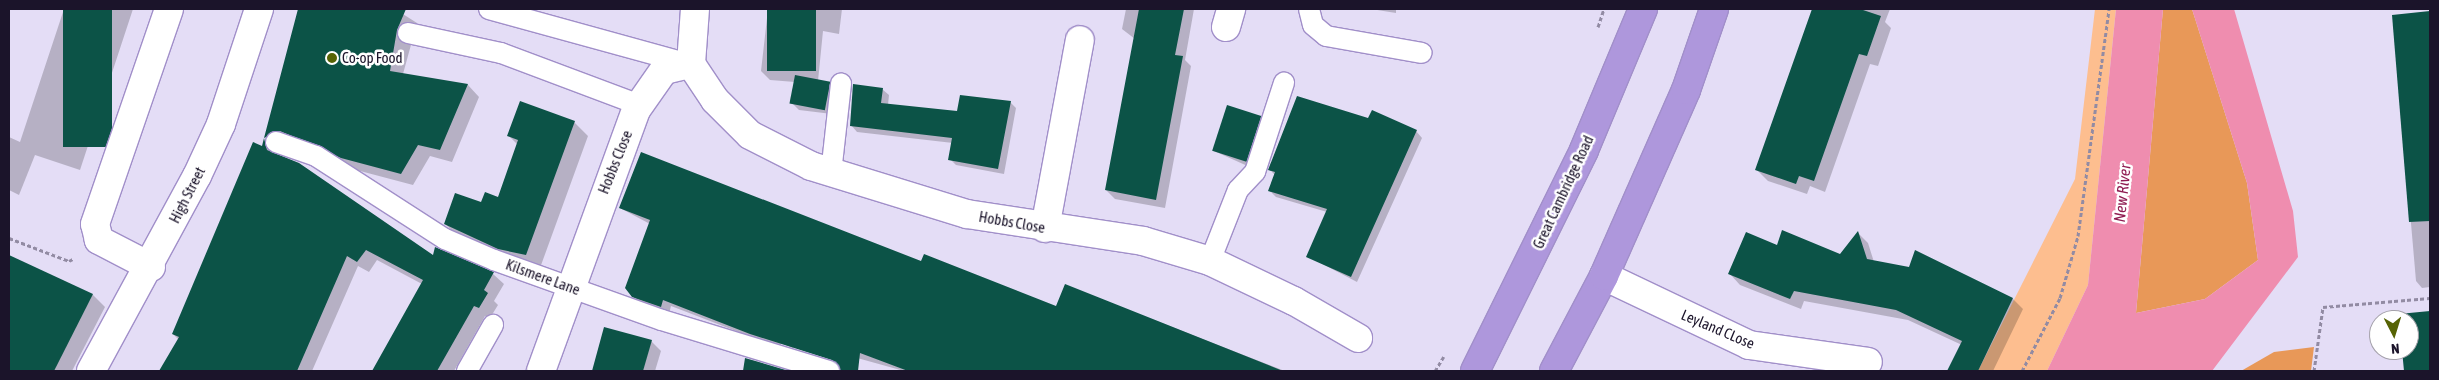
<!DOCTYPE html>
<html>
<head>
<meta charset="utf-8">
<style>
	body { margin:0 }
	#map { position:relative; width:2439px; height:380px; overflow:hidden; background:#e4ddf6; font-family:"Asap Condensed",sans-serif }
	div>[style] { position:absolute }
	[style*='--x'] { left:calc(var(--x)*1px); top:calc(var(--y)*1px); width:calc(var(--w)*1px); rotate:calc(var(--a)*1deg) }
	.green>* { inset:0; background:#fdbe8f }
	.forest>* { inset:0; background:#e89858 }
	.water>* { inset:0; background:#ef8daf }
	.shadow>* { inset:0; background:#0003 }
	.building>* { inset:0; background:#0c5347; transform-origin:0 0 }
	.path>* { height:3px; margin-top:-1.5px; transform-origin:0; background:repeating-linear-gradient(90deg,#928ba3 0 4px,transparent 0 6.5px) }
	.roads { filter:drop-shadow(1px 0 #a18fc9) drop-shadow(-1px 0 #a18fc9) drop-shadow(0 1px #a18fc9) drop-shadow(0 -1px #a18fc9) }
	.service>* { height:20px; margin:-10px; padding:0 10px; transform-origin:10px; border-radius:10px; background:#fff }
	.minor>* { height:28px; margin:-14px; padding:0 14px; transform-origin:14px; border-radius:14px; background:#fff }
	.secondary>* { height:28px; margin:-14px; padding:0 14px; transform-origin:14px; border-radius:14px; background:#fff }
	.trunk>* { height:28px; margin:-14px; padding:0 14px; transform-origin:14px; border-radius:14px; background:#ae97dc }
	.dots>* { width:14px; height:14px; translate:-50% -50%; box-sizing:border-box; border:2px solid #fff; border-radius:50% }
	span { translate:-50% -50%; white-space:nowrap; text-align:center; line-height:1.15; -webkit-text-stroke:5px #fff; paint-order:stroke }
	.poi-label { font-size:15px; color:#1b142a }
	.left { translate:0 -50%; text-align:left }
	.street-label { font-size:15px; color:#1b142a }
	.water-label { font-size:16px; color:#8f1c51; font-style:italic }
	.frame { position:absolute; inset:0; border:10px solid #1b142a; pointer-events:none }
	.north { position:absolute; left:2369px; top:310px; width:50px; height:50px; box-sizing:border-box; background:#fff; border:1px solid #a4a1aa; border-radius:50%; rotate:175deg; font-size:14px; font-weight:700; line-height:20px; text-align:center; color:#1b142a }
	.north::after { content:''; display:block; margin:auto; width:18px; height:22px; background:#566304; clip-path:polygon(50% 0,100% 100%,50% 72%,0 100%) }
</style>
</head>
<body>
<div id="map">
	<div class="green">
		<div style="clip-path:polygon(2095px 9px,2116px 9px,2088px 285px,2047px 371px,1978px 371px,2075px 179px)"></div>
	</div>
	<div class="forest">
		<div style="clip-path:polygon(2163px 9px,2192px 9px,2247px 183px,2258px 260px,2205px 299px,2136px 313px)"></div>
		<div style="clip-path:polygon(2314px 347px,2311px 371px,2241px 371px,2274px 352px)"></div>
	</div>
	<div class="water">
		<div style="clip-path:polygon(2116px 9px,2163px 9px,2136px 313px,2205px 299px,2258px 260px,2247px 183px,2192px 9px,2234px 9px,2293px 211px,2298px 257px,2212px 371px,2047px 371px,2088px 285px)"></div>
	</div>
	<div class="shadow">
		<div style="clip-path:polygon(64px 9px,133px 9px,80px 170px,35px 155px,19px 195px,9px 190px,9px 137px,20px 142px)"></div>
		<div style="clip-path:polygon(299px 9px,395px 9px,417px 23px,403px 74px,468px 85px,479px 97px,452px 162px,430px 156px,413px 185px,277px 149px,266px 138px)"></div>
		<div style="clip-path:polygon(768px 9px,842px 9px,839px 34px,823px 31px,818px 81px,835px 89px,832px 114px,799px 110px,793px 104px,795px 82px,770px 80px,761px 71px)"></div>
		<div style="clip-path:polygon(1126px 9px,1194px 9px,1185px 60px,1191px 66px,1165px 208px,1115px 199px,1106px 190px,1135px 39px,1122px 29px)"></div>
		<div style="clip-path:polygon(1371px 9px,1396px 9px,1396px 13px)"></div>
		<div style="clip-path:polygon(1813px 9px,1890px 9px,1885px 22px,1891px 28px,1878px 66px,1870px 64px,1825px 192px,1810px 186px,1807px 194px,1768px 181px,1756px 169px)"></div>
		<div style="clip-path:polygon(2430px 13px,2430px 287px,2422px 288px,2416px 281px,2393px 16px)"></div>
		<div style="clip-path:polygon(882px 89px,889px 95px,888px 105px,958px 112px,1010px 102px,1016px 108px,1004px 174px,956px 165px,950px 159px,953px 143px,857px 132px,851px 125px)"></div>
		<div style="clip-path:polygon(1260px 117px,1266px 123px,1252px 168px,1214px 151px)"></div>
		<div style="clip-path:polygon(1369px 119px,1416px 131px,1422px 138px,1357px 282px,1307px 256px,1327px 212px,1276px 197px,1270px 191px,1275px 175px,1270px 170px)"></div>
		<div style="clip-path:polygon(574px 122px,588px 136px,540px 268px,459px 237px,445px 224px,498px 198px,518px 145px,509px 136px)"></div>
		<div style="clip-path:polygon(265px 141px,276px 155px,433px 257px,493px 274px,504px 284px,494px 301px,498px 305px,490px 318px,485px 316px,454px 371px,373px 371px,422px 284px,377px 260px,369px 272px,358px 266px,312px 371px,160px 371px,179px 340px,173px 334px)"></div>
		<div style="clip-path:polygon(620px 208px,922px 263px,1057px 308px,1066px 286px,1285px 371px,904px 371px,796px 341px,793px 348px,781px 343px,780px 348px,671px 306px,669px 314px,641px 304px,633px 296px,650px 224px)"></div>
		<div style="clip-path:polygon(1858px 233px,1868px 243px,1874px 262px,2013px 299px,2023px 309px,1993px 371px,1948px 371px,1962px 345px,1908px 320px,1804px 301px,1801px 309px,1740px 285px,1730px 274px,1777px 246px,1840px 255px)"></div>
		<div style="clip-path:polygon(9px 256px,93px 295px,105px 307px,72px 371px,9px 371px)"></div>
		<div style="clip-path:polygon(2430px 312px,2430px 371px,2405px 371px,2409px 320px,2401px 320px,2400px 315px)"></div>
		<div style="clip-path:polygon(605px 329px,651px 341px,661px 351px,655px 371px,594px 371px)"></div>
	</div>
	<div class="building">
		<div style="left:63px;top:9px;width:49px;height:138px"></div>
		<div style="clip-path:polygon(298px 9px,406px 9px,397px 30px,390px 71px,468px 84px,440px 150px,418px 145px,401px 174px,341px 158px,280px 131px,264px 138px)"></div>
		<div style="left:767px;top:9px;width:49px;height:62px"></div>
		<div style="clip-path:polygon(1139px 9px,1184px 9px,1175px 55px,1183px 56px,1156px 200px,1105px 190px)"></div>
		<div style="clip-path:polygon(1812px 9px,1860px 9px,1881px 16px,1867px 56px,1859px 54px,1814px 181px,1799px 176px,1796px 184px,1755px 170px)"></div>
		<div style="clip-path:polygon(2430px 11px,2430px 221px,2409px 222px,2392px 15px)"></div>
		<div style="left:795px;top:75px;width:36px;height:29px;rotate:11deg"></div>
		<div style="clip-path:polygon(853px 84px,883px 88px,881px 103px,957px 111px,960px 95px,1011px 101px,998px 169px,948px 160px,952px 138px,850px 126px)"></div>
		<div style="clip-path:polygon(1297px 96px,1368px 118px,1372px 110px,1417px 130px,1351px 277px,1306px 257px,1327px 209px,1268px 191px,1275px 172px,1268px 170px)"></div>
		<div style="clip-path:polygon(520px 101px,575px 121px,526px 255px,498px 249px,444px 224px,455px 193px,481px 202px,485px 192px,498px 197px,518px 140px,507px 136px)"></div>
		<div style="left:1227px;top:105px;width:36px;height:48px;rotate:18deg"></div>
		<div style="clip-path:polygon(264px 138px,267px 150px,299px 163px,433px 255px,435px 247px,494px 272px,484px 290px,488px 293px,479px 308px,474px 306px,437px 371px,372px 371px,423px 280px,366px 250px,357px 262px,347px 256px,297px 371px,159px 371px,179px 337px,172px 334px,253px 142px,262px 146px)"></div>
		<div style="clip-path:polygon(641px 152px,921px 261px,924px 254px,1056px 306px,1065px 284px,1283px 371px,908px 371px,860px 353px,858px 371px,841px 371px,832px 360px,750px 334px,663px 300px,661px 307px,632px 297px,625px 288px,650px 220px,619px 208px)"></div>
		<div style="clip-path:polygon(1782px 230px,1840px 254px,1858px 231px,1867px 259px,1909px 267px,1915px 250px,2013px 298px,1978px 371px,1947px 371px,1962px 341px,1896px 310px,1794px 291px,1790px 299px,1728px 274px,1746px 232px,1777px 245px)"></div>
		<div style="clip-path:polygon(9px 255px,93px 294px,54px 371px,9px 371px)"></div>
		<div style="clip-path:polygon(2430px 311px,2430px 371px,2404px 371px,2402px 350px,2409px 350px,2409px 320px,2400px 320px,2399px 314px)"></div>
		<div style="clip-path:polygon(604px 327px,652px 340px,643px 371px,592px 371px)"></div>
		<div style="clip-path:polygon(745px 358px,789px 371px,743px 371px)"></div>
	</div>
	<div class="path">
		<div style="--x:1598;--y:27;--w:19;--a:-72"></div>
		<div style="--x:9;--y:238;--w:64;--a:21"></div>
		<div style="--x:69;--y:261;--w:4;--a:-27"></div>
		<div style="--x:1435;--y:371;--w:17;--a:-59"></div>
		<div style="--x:2022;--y:371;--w:82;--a:-62.5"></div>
		<div style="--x:2060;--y:298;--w:65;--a:-73.8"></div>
		<div style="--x:2078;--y:236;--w:229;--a:-82.2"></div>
		<div style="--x:2314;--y:371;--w:65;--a:-82"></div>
		<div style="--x:2323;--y:307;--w:107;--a:-4.8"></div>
	</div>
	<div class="roads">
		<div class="service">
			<div style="--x:489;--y:9;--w:207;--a:15.4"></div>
			<div style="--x:1309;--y:9;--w:16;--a:76"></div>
			<div style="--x:1313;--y:25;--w:17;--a:40"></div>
			<div style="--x:1326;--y:36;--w:97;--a:10"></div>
			<div style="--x:408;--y:33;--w:95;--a:12.1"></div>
			<div style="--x:501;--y:53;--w:147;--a:20.6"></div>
			<div style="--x:276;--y:142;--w:42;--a:19.3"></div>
			<div style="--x:316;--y:156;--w:153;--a:32.8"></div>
			<div style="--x:445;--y:239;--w:53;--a:23.2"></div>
			<div style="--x:494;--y:260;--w:178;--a:19.7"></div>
			<div style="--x:662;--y:320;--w:175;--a:17"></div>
			<div style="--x:831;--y:173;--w:90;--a:-83.6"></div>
			<div style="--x:1210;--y:261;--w:76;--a:-68.5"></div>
			<div style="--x:1238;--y:190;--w:25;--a:-47"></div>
			<div style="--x:1255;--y:172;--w:94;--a:-72"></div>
			<div style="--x:467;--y:371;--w:53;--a:-60.5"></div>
		</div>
		<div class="minor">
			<div style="--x:695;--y:9;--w:55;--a:94.2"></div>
			<div style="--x:691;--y:64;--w:43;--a:56.3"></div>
			<div style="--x:715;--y:100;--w:49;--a:45"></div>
			<div style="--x:750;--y:135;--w:68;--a:26.9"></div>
			<div style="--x:811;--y:166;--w:163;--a:17.1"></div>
			<div style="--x:967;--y:214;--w:178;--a:8.7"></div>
			<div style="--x:1143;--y:241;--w:70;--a:16.6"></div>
			<div style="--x:1210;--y:261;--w:93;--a:25.5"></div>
			<div style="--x:1294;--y:301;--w:74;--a:30"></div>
			<div style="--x:1226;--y:27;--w:19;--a:-74"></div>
			<div style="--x:1045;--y:228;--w:191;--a:-79.5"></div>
			<div style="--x:151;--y:267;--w:59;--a:-152.6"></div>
			<div style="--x:99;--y:240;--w:16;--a:-104"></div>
			<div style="--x:95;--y:224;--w:227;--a:-71"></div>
			<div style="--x:1604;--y:276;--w:161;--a:25.4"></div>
			<div style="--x:1749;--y:345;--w:120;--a:8.1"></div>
			<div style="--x:541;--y:371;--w:278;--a:-70"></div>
			<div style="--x:636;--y:110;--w:49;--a:-55"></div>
			<div style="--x:664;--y:70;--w:28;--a:-13"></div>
		</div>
		<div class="secondary">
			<div style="--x:91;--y:371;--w:222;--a:-61.5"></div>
			<div style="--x:197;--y:176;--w:57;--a:-65.2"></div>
			<div style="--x:221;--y:124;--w:121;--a:-71.7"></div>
		</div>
		<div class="trunk">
			<div style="--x:1475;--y:371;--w:246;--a:-63.7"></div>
			<div style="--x:1584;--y:150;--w:153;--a:-67.3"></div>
			<div style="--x:1554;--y:371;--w:107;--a:-62.2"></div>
			<div style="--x:1604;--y:276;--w:203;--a:-66.2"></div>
			<div style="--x:1686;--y:90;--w:86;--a:-70.9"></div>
		</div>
	</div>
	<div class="dots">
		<div style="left:332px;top:58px;background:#566304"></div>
	</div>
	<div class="poi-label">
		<span class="left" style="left:342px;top:58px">Co-op Food</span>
	</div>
	<div class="street-label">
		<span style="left:615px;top:162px;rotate:-68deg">Hobbs Close</span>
		<span style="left:1563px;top:192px;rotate:-65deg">Great Cambridge Road</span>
		<span style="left:187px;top:195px;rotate:-63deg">High Street</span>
		<span style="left:1012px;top:222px;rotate:10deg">Hobbs Close</span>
		<span style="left:543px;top:277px;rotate:20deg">Kilsmere Lane</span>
		<span style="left:1718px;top:329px;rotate:23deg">Leyland CLose</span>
	</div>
	<div class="water-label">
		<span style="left:2122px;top:193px;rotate:-84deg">New River</span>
	</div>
	<div class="frame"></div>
	<div class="north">N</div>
</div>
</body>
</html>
